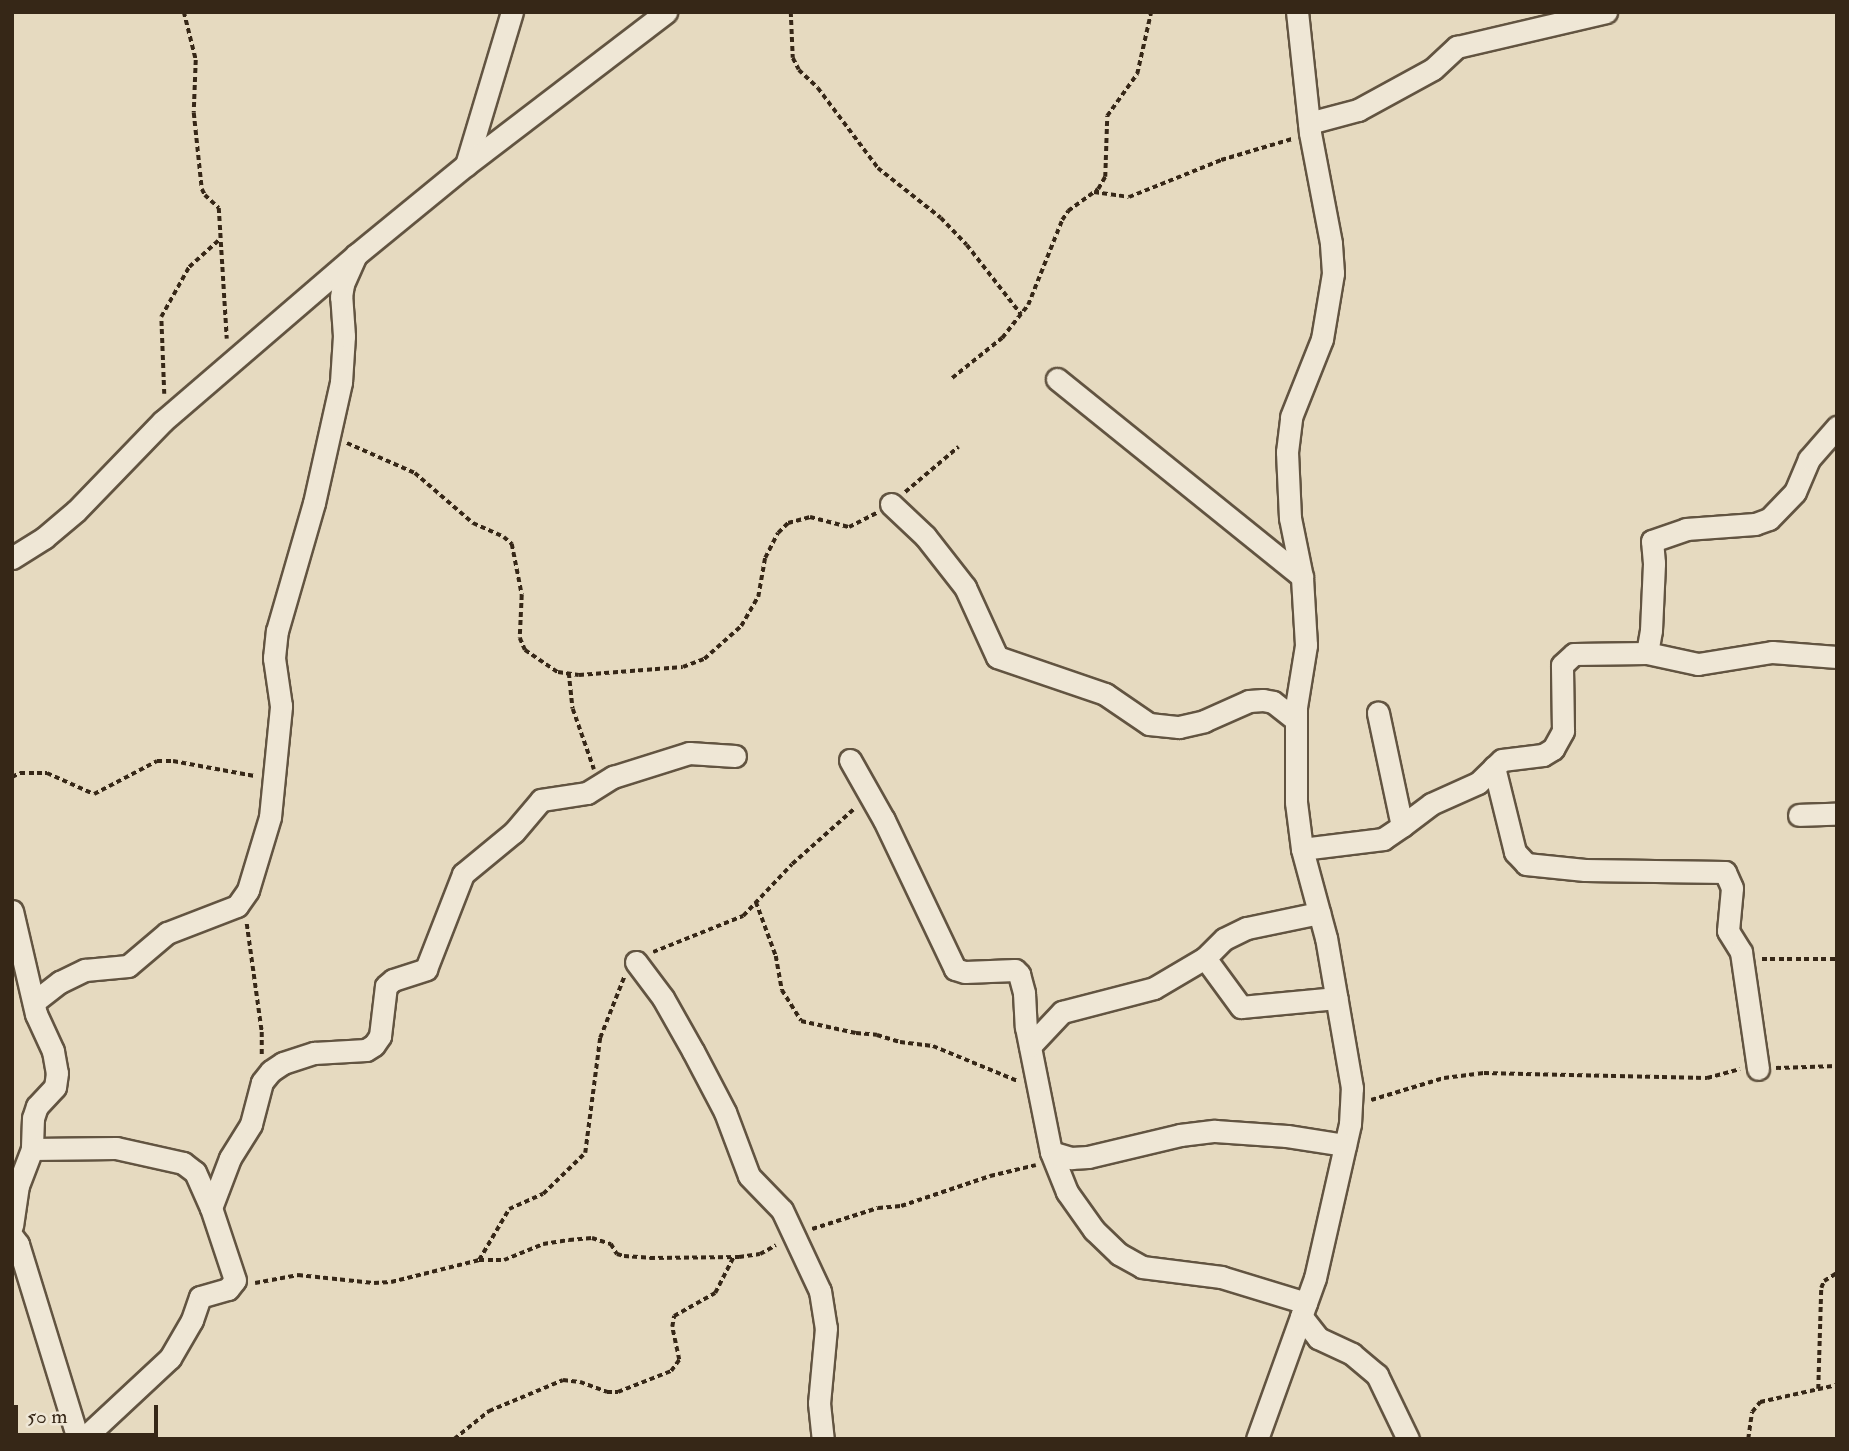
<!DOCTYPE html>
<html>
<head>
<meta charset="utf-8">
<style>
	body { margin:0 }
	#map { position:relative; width:1849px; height:1451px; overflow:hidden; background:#e6dac0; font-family:"IM FELL Double Pica",serif }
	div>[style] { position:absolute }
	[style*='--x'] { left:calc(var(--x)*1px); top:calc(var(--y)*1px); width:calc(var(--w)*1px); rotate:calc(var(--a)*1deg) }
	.path>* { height:3.5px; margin-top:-1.75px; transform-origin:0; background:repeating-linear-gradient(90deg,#362717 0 5px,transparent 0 8.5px) }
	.roads { filter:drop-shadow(2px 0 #625441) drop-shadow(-2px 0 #625441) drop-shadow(0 2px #625441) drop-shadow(0 -2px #625441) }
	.street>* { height:21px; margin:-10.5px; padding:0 10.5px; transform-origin:10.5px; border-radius:10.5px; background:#efe7d6 }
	span { translate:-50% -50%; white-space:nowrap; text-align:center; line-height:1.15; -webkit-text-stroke:7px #efe7d6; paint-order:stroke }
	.frame { position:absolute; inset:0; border:14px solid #362717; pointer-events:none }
	.scale { position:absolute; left:14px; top:1405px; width:144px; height:32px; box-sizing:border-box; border:4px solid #362717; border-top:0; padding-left:9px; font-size:21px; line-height:24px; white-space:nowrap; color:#362717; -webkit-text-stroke:5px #efe7d6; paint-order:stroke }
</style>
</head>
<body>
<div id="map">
	<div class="path">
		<div style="--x:184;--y:12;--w:49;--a:76"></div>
		<div style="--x:196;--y:60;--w:53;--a:92.2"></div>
		<div style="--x:194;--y:113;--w:76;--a:84"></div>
		<div style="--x:202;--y:189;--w:7;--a:63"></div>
		<div style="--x:205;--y:195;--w:19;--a:43"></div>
		<div style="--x:219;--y:208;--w:131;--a:86.5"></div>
		<div style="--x:791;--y:12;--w:46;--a:87.5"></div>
		<div style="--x:793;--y:58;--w:13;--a:63"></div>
		<div style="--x:799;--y:70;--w:26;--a:43"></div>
		<div style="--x:818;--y:88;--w:100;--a:53.1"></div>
		<div style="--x:878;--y:168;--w:80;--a:38.4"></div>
		<div style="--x:941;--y:218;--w:37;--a:46"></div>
		<div style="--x:967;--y:245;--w:88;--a:52"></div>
		<div style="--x:1094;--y:192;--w:35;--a:8"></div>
		<div style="--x:1129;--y:197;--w:99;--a:-21.9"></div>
		<div style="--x:1221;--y:160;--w:74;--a:-16.5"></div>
		<div style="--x:952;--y:378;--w:64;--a:-38.7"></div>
		<div style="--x:1002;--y:338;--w:42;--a:-51.8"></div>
		<div style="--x:1028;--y:305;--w:92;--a:-68.2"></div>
		<div style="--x:1062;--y:220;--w:11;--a:-56"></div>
		<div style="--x:1068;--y:211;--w:37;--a:-36"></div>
		<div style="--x:1098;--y:189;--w:14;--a:-60"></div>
		<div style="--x:1105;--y:177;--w:61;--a:-88.1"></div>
		<div style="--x:1107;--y:116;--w:52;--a:-54.5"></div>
		<div style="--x:1137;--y:74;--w:64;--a:-77.3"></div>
		<div style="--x:164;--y:394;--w:77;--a:-92.2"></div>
		<div style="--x:161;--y:317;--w:57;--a:-60.8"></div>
		<div style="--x:189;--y:267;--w:42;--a:-42.1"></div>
		<div style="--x:347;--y:443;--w:74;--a:23.8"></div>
		<div style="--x:415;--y:473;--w:77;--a:40.8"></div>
		<div style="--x:473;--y:523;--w:34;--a:24"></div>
		<div style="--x:504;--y:537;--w:11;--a:41"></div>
		<div style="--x:512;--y:544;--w:52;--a:78.9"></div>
		<div style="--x:522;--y:595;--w:43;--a:92.7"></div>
		<div style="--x:520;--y:638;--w:13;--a:67"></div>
		<div style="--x:525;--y:650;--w:40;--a:34"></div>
		<div style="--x:558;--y:672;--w:21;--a:8"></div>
		<div style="--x:579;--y:675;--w:104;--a:-4.4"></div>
		<div style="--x:683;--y:667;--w:22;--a:-21"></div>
		<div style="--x:704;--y:659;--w:50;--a:-41.7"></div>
		<div style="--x:741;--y:626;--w:34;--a:-60"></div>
		<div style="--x:758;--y:597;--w:40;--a:-80"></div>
		<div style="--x:765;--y:558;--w:28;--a:-63"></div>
		<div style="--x:778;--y:533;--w:14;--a:-45"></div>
		<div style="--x:788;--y:523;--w:23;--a:-15"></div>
		<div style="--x:810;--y:517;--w:40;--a:14.4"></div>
		<div style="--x:849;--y:527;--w:31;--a:-27"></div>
		<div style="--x:905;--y:492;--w:70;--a:-40.3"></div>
		<div style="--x:569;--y:673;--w:36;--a:84"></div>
		<div style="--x:573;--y:709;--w:64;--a:70.7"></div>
		<div style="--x:12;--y:777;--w:9;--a:-27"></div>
		<div style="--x:20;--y:773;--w:27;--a:0"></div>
		<div style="--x:47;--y:773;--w:51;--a:24.1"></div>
		<div style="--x:94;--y:794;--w:71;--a:-27.6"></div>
		<div style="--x:157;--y:761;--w:16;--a:0"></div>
		<div style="--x:173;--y:761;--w:83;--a:10.4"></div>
		<div style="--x:756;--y:902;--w:58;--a:69.7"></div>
		<div style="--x:776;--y:956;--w:35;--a:80"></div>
		<div style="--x:782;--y:990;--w:36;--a:58"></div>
		<div style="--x:801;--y:1021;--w:56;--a:12.3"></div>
		<div style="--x:856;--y:1033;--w:21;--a:5"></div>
		<div style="--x:877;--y:1035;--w:24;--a:17"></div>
		<div style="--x:900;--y:1042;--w:33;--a:7"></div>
		<div style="--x:933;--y:1046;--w:92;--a:22.4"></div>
		<div style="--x:247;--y:924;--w:109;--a:82.1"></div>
		<div style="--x:262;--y:1032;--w:23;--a:90"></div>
		<div style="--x:653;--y:952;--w:97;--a:-21.8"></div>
		<div style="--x:743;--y:916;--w:71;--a:-46.7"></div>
		<div style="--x:792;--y:864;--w:83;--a:-41.6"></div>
		<div style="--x:1762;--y:959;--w:75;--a:0"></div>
		<div style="--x:1776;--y:1068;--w:61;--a:-1.9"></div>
		<div style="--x:1371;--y:1100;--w:76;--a:-16.8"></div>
		<div style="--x:1444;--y:1078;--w:40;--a:-7.1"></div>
		<div style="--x:1484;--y:1073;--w:223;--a:1.3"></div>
		<div style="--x:1707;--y:1078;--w:34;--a:-15"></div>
		<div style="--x:812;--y:1229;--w:69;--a:-17.7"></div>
		<div style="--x:878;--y:1208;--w:23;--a:-5"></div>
		<div style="--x:901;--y:1206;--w:94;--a:-18.6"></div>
		<div style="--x:990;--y:1176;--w:47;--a:-13.4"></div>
		<div style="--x:479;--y:1260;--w:59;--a:-59.5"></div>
		<div style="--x:509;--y:1209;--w:37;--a:-24"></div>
		<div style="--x:543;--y:1194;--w:59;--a:-44.3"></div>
		<div style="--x:585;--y:1153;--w:116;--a:-82.6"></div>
		<div style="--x:600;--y:1038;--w:66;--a:-68.5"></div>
		<div style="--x:255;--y:1283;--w:44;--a:-10.5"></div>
		<div style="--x:298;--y:1275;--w:76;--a:6"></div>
		<div style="--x:374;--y:1283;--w:17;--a:-3"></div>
		<div style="--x:391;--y:1282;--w:91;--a:-14"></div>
		<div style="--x:479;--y:1260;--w:25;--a:0"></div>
		<div style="--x:504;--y:1260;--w:42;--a:-22.3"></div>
		<div style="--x:543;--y:1244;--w:26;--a:-9"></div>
		<div style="--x:569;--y:1240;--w:23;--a:-5"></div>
		<div style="--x:592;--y:1238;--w:20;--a:18"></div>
		<div style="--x:611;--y:1244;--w:12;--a:59"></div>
		<div style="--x:617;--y:1254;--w:7;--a:16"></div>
		<div style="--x:624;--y:1256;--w:26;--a:4"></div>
		<div style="--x:650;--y:1258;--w:89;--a:-0.6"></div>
		<div style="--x:739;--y:1257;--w:21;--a:-8"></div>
		<div style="--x:760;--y:1254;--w:18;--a:-29"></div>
		<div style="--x:1818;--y:1389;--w:101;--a:-88.3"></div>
		<div style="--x:1821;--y:1288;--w:8;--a:-67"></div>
		<div style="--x:1824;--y:1281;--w:15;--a:-32"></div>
		<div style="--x:454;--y:1439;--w:45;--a:-38.7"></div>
		<div style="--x:489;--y:1411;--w:80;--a:-22.7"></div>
		<div style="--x:563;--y:1380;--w:17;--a:7"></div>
		<div style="--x:580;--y:1382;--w:29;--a:20"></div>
		<div style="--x:607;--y:1392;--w:11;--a:0"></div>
		<div style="--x:618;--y:1392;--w:57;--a:-21.6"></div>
		<div style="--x:671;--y:1371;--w:14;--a:-54"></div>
		<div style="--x:679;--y:1360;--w:34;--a:-102"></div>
		<div style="--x:672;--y:1327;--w:11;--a:-80"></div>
		<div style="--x:674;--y:1316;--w:47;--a:-29.3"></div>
		<div style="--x:715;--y:1293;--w:42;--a:-62.8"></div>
		<div style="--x:1748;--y:1439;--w:27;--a:-82"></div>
		<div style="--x:1752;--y:1412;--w:13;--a:-51"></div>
		<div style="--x:1760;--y:1402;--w:79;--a:-12.4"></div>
	</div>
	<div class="roads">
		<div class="street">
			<div style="--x:1309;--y:123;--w:51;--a:-14.9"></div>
			<div style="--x:1358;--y:110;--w:85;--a:-28.7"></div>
			<div style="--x:1433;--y:69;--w:33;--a:-43"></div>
			<div style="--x:1457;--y:47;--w:153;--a:-13.2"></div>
			<div style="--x:466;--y:165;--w:160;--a:-73.3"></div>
			<div style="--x:1057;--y:379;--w:315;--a:38.9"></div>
			<div style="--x:891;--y:504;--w:47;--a:43.3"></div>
			<div style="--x:925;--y:536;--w:65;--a:51.9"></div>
			<div style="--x:965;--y:587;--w:77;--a:65.4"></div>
			<div style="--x:997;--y:657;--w:114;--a:18.9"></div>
			<div style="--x:1105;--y:694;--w:53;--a:34.3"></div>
			<div style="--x:1149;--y:724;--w:30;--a:6"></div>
			<div style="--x:1179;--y:727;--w:26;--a:-13"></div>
			<div style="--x:1204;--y:721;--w:49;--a:-24"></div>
			<div style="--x:1249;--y:701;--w:14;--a:-4"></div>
			<div style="--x:1263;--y:700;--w:10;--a:11"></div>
			<div style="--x:1273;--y:702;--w:29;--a:38"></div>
			<div style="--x:12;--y:558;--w:38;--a:-32"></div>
			<div style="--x:44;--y:538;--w:42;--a:-40.2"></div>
			<div style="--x:76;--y:511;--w:125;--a:-46"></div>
			<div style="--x:163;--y:421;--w:255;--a:-40.7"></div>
			<div style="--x:356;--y:255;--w:142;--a:-39.3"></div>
			<div style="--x:466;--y:165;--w:252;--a:-37.4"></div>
			<div style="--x:1647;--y:653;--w:23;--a:-80"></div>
			<div style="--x:1651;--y:630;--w:67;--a:-87.4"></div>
			<div style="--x:1654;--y:563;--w:22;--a:-95"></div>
			<div style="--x:1652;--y:541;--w:36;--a:-19"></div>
			<div style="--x:1686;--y:529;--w:69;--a:-4.1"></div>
			<div style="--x:1755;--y:524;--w:15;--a:-20"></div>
			<div style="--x:1769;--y:519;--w:37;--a:-46"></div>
			<div style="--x:1795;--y:492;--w:36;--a:-67"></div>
			<div style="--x:1809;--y:459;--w:43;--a:-48.8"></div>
			<div style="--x:850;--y:760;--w:69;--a:60.5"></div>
			<div style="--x:884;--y:820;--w:165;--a:64.5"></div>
			<div style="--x:955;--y:969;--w:10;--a:17"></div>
			<div style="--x:965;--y:972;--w:50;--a:-2.3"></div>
			<div style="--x:1015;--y:970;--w:6;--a:45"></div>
			<div style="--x:1019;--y:974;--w:20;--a:75"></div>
			<div style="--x:1024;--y:993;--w:34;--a:87"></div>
			<div style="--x:1026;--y:1027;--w:127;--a:78.7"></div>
			<div style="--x:1051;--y:1152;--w:43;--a:68.2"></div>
			<div style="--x:1067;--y:1192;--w:47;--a:54.6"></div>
			<div style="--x:1094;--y:1230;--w:35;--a:44"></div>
			<div style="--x:1119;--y:1254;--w:26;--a:29"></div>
			<div style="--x:1142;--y:1267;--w:80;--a:7.2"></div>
			<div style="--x:1221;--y:1277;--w:89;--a:17"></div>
			<div style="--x:1494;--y:767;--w:88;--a:76.1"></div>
			<div style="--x:1515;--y:852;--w:16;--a:47"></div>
			<div style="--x:1526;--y:864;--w:59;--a:5.8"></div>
			<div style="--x:1585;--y:870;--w:140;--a:0.8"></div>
			<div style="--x:1725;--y:872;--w:17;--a:66"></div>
			<div style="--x:1732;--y:888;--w:43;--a:95.3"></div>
			<div style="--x:1728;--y:931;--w:25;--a:58"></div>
			<div style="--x:1741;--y:952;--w:118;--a:81.7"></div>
			<div style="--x:1799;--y:815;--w:38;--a:-2"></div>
			<div style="--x:1402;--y:826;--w:36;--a:-37"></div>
			<div style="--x:1431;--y:804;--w:51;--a:-24.1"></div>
			<div style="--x:1478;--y:783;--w:33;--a:-44"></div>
			<div style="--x:1502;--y:760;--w:41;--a:-7"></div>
			<div style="--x:1543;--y:755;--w:12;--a:-31"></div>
			<div style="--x:1553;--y:749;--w:21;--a:-61"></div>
			<div style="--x:1563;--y:731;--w:66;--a:-90.9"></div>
			<div style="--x:1562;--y:665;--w:16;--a:-43"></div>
			<div style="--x:1574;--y:654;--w:73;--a:-0.8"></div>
			<div style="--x:1647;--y:653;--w:52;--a:12.2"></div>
			<div style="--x:1698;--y:664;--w:75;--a:-9.2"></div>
			<div style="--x:1772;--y:652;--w:65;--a:4.4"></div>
			<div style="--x:1302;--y:849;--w:82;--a:-7"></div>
			<div style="--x:1383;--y:839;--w:23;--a:-34"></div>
			<div style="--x:1402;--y:826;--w:116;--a:-102"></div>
			<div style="--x:12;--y:911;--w:106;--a:76.9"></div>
			<div style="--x:36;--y:1014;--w:41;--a:65.3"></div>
			<div style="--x:53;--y:1051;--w:22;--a:80"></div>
			<div style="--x:57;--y:1073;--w:14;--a:98"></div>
			<div style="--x:55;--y:1087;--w:26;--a:133"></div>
			<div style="--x:37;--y:1106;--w:13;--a:108"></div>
			<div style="--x:33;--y:1118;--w:31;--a:92"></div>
			<div style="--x:32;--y:1149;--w:39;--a:111"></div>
			<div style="--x:18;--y:1185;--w:41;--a:98.3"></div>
			<div style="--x:1205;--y:958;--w:61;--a:53.7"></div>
			<div style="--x:1241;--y:1007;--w:96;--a:-5.4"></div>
			<div style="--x:636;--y:962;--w:45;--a:53.1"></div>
			<div style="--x:663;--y:998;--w:61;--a:60.5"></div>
			<div style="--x:693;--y:1051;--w:69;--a:62.3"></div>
			<div style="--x:725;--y:1112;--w:68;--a:69.4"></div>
			<div style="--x:749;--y:1176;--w:47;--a:45.9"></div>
			<div style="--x:782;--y:1210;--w:89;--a:64.9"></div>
			<div style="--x:820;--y:1291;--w:37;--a:81"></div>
			<div style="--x:826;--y:1328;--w:75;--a:95.3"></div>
			<div style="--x:819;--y:1403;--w:36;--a:84"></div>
			<div style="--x:34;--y:1002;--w:33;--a:-38"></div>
			<div style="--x:60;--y:982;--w:28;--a:-26"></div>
			<div style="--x:85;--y:970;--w:43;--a:-5.3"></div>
			<div style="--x:128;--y:966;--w:51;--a:-40.2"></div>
			<div style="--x:167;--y:933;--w:75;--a:-21.1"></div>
			<div style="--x:237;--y:906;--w:19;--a:-55"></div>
			<div style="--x:248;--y:890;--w:76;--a:-73.2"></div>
			<div style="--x:270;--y:817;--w:112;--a:-84.3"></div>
			<div style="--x:281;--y:706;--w:49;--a:-98.3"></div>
			<div style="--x:274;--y:658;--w:27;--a:-84"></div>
			<div style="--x:277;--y:631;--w:133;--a:-73.9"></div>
			<div style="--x:314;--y:503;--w:124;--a:-77.4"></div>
			<div style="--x:341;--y:382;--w:46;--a:-86.3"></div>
			<div style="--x:344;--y:336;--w:39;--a:-94"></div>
			<div style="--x:341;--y:297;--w:13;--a:-81"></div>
			<div style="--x:343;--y:284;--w:32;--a:-66"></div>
			<div style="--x:1030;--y:1046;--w:47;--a:-46.7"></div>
			<div style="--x:1062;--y:1012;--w:95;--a:-14.6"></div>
			<div style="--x:1154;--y:988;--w:59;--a:-30.5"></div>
			<div style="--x:1205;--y:958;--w:27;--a:-45"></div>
			<div style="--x:1224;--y:939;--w:25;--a:-26"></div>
			<div style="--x:1247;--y:928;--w:74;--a:-11.8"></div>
			<div style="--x:32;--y:1149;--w:84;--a:-0.7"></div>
			<div style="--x:116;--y:1148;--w:69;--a:12.6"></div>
			<div style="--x:183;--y:1163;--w:15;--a:37"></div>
			<div style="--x:195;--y:1172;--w:39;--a:66"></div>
			<div style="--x:1051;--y:1152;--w:21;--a:17"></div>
			<div style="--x:1071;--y:1158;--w:17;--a:-3"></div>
			<div style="--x:1088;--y:1157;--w:95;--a:-13.4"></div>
			<div style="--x:1180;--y:1135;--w:35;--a:-7"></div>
			<div style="--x:1215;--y:1131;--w:72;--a:4"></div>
			<div style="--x:1287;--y:1136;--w:59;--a:8.8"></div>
			<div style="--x:12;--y:1236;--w:10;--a:53"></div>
			<div style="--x:18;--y:1244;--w:204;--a:72.9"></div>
			<div style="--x:1301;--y:1316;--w:28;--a:52"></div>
			<div style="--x:1318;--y:1338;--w:38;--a:25"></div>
			<div style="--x:1352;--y:1354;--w:33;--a:40"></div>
			<div style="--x:1377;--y:1375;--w:71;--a:64.2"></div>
			<div style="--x:83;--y:1439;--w:119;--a:-43"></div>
			<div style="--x:170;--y:1358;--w:44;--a:-59.9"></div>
			<div style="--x:192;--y:1320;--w:24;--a:-71"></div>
			<div style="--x:200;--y:1297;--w:29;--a:-16"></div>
			<div style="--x:228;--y:1289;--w:11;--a:-52"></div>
			<div style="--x:235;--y:1280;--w:76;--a:-108.4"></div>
			<div style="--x:211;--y:1208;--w:53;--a:-69.2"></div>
			<div style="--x:230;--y:1158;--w:40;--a:-58"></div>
			<div style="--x:251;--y:1124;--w:43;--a:-75.3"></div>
			<div style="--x:262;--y:1082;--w:14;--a:-51"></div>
			<div style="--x:271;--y:1071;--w:14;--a:-34"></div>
			<div style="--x:283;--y:1063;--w:33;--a:-18"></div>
			<div style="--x:314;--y:1053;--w:52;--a:-3.3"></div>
			<div style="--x:366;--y:1050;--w:9;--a:-32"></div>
			<div style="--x:374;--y:1045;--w:11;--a:-56"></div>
			<div style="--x:380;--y:1036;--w:50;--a:-83.2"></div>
			<div style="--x:386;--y:986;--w:9;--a:-41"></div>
			<div style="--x:393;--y:980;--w:35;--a:-18"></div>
			<div style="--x:426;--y:969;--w:102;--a:-68.7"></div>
			<div style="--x:463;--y:874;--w:66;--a:-39.5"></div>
			<div style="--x:514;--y:832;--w:42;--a:-49.8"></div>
			<div style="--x:541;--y:800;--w:47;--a:-8.7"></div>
			<div style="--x:587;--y:793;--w:31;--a:-32"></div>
			<div style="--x:613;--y:777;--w:80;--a:-17.5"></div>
			<div style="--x:689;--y:753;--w:46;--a:3.7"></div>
			<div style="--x:1257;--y:1439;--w:171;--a:-70.2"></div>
			<div style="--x:1315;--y:1278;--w:158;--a:-77.2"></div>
			<div style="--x:1350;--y:1124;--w:36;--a:-87"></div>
			<div style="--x:1352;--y:1088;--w:152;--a:-99.8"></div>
			<div style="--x:1326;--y:938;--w:92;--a:-105.1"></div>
			<div style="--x:1302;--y:849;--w:47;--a:-97.3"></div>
			<div style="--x:1296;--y:802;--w:95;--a:-90"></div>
			<div style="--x:1296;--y:707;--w:63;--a:-80.8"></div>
			<div style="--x:1306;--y:645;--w:68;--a:-93.4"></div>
			<div style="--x:1302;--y:577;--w:60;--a:-101.5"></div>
			<div style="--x:1290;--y:518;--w:66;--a:-92.6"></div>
			<div style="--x:1287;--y:452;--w:35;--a:-83"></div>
			<div style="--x:1291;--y:417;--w:84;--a:-68.3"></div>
			<div style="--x:1322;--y:339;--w:67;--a:-80.5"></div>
			<div style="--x:1333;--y:273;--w:30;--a:-94"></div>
			<div style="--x:1331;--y:243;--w:112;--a:-100.8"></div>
			<div style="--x:1310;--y:133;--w:122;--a:-96.1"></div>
		</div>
	</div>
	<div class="frame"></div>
	<div class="scale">50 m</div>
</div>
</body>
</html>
